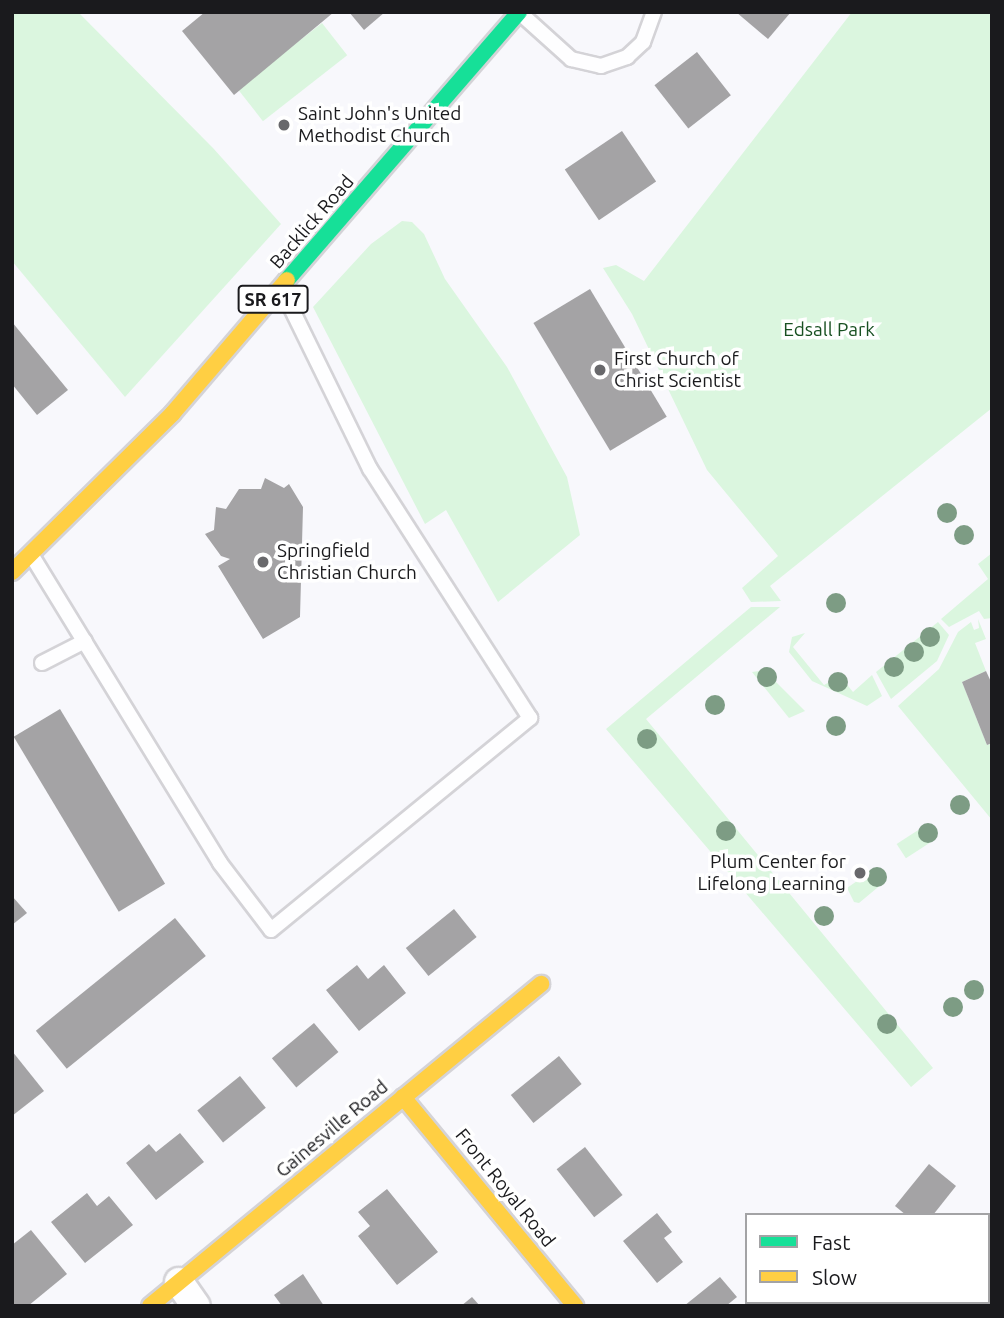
<!DOCTYPE html>
<html>
<head>
<meta charset="utf-8">
<style>
	body { margin:0 }
	#map { position:relative; width:1004px; height:1318px; overflow:hidden; background:#f8f8fc; font-family:Ubuntu,sans-serif }
	div>[style] { position:absolute }
	[style*='--x'] { left:calc(var(--x)*1px); top:calc(var(--y)*1px); width:calc(var(--w)*1px); rotate:calc(var(--a)*1deg) }
	.green>* { inset:0; background:#dbf6df; transform-origin:0 0 }
	.building>* { inset:0; background:#a4a3a5; transform-origin:0 0 }
	.roads { filter:drop-shadow(2px 0 #d4d3d7) drop-shadow(-2px 0 #d4d3d7) drop-shadow(0 2px #d4d3d7) drop-shadow(0 -2px #d4d3d7) }
	.lane>* { height:14px; margin:-7px; padding:0 7px; transform-origin:7px; border-radius:7px; background:#fefeff }
	.street>* { height:28px; margin:-14px; padding:0 14px; transform-origin:14px; border-radius:14px; background:#fefeff }
	.fast>* { height:16px; margin:-8px; padding:0 8px; transform-origin:8px; border-radius:8px; background:#16e098 }
	.slow>* { height:16px; margin:-8px; padding:0 8px; transform-origin:8px; border-radius:8px; background:#ffcf43 }
	.trees>* { width:20px; height:20px; margin:-10px; border-radius:50%; background:#7d9c84 }
	.dots>* { width:19px; height:19px; translate:-50% -50%; box-sizing:border-box; border:4px solid #fff; border-radius:50% }
	span { translate:-50% -50%; white-space:nowrap; text-align:center; line-height:1.15; -webkit-text-stroke:7px #fff; paint-order:stroke }
	.shield-label span { padding:2px 5px; background:#fff; border:2px solid; border-radius:5px; -webkit-text-stroke-width:0 }
	.shield-label { font-size:18px; color:#1a1a1d; font-weight:700 }
	.poi-label { font-size:19px; color:#1a1a1d }
	.left { translate:0 -50%; text-align:left }
	.right { translate:-100% -50%; text-align:right }
	.street-label { font-size:19px; color:#1a1a1d }
	.park-label { font-size:19px; color:#185021 }
	.frame { position:absolute; inset:0; border:14px solid #1a1a1d; pointer-events:none }
	.legend { position:absolute; left:745px; top:1213px; width:245px; height:91px; box-sizing:border-box; background:#fff; border:2px solid #a3a3a5; margin:0; padding:9px 12px; list-style:none; font-size:21px; color:#1a1a1d }
	.legend li { display:flex; align-items:center; gap:14px; height:35px }
	.legend b { width:35px; border:2px solid #a3a3a5 }
</style>
</head>
<body>
<div id="map">
	<div class="green">
		<div style="clip-path:polygon(12px 12px,78px 12px,213px 148px,281px 224px,125px 397px,12px 261px)"></div>
		<div style="clip-path:polygon(852px 12px,992px 12px,992px 408px,770px 586px,781px 601px,751px 602px,742px 588px,778px 556px,707px 470px,632px 314px,603px 268px,616px 265px,644px 281px)"></div>
		<div style="left:322px;top:23px;width:41px;height:107px;rotate:52deg"></div>
		<div style="clip-path:polygon(402px 221px,412px 222px,424px 234px,445px 279px,507px 367px,567px 477px,580px 535px,498px 602px,446px 510px,425px 524px,313px 307px,371px 244px)"></div>
		<div style="clip-path:polygon(992px 553px,992px 618px,984px 619px,979px 611px,949px 627px,941px 619px,988px 579px,978px 564px)"></div>
		<div style="clip-path:polygon(751px 607px,780px 607px,646px 719px,933px 1068px,911px 1087px,606px 729px)"></div>
		<div style="clip-path:polygon(978px 619px,986px 639px,975px 643px,986px 671px,962px 682px,987px 745px,992px 743px,992px 820px,898px 706px,939px 669px,958px 632px,971px 622px,974px 630px,979px 628px)"></div>
		<div style="clip-path:polygon(938px 622px,949px 635px,937px 661px,891px 699px,876px 672px)"></div>
		<div style="clip-path:polygon(805px 633px,793px 647px,824px 685px,840px 676px,853px 692px,872px 675px,882px 696px,867px 706px,812px 681px,789px 652px,792px 637px)"></div>
		<div style="clip-path:polygon(759px 671px,769px 675px,805px 711px,789px 718px,752px 672px)"></div>
		<div style="left:926px;top:825px;width:17px;height:35px;rotate:57deg"></div>
		<div style="clip-path:polygon(877px 867px,883px 883px,859px 903px,854px 902px,847px 888px)"></div>
	</div>
	<div class="building">
		<div style="clip-path:polygon(205px 12px,334px 12px,234px 95px,182px 31px)"></div>
		<div style="clip-path:polygon(349px 12px,385px 12px,364px 30px)"></div>
		<div style="clip-path:polygon(736px 12px,791px 12px,768px 39px)"></div>
		<div style="left:697px;top:52px;width:55px;height:54px;rotate:52deg"></div>
		<div style="left:622px;top:131px;width:61px;height:69px;rotate:56deg"></div>
		<div style="left:590px;top:289px;width:149px;height:66px;rotate:59deg"></div>
		<div style="clip-path:polygon(12px 322px,68px 390px,37px 415px,12px 384px)"></div>
		<div style="clip-path:polygon(265px 478px,284px 488px,289px 484px,303px 507px,300px 617px,263px 639px,218px 566px,230px 559px,221px 556px,205px 534px,214px 530px,216px 507px,226px 509px,239px 489px,261px 489px)"></div>
		<div style="clip-path:polygon(986px 671px,992px 684px,992px 743px,987px 745px,962px 682px)"></div>
		<div style="left:60px;top:709px;width:204px;height:54px;rotate:59deg"></div>
		<div style="clip-path:polygon(12px 896px,27px 913px,12px 925px)"></div>
		<div style="left:454px;top:909px;width:36px;height:62px;rotate:51deg"></div>
		<div style="left:175px;top:918px;width:49px;height:179px;rotate:51deg"></div>
		<div style="clip-path:polygon(357px 965px,368px 979px,384px 965px,406px 993px,359px 1031px,326px 990px)"></div>
		<div style="left:314px;top:1023px;width:38px;height:55px;rotate:50deg"></div>
		<div style="clip-path:polygon(12px 1051px,44px 1091px,12px 1116px)"></div>
		<div style="left:559px;top:1056px;width:36px;height:62px;rotate:51deg"></div>
		<div style="left:240px;top:1076px;width:41px;height:55px;rotate:51deg"></div>
		<div style="clip-path:polygon(180px 1133px,204px 1162px,156px 1200px,126px 1163px,149px 1144px,156px 1152px)"></div>
		<div style="left:585px;top:1147px;width:61px;height:36px;rotate:52deg"></div>
		<div style="clip-path:polygon(929px 1164px,956px 1186px,933px 1215px,906px 1215px,895px 1206px)"></div>
		<div style="clip-path:polygon(387px 1189px,438px 1252px,397px 1285px,358px 1236px,370px 1226px,358px 1212px)"></div>
		<div style="clip-path:polygon(87px 1193px,97px 1206px,109px 1196px,133px 1225px,85px 1263px,51px 1222px)"></div>
		<div style="clip-path:polygon(657px 1213px,672px 1232px,664px 1238px,683px 1262px,657px 1283px,623px 1241px)"></div>
		<div style="clip-path:polygon(31px 1230px,67px 1274px,28px 1306px,12px 1306px,12px 1245px)"></div>
		<div style="clip-path:polygon(303px 1274px,324px 1306px,282px 1306px,274px 1295px)"></div>
		<div style="clip-path:polygon(720px 1277px,737px 1297px,726px 1306px,684px 1306px)"></div>
		<div style="clip-path:polygon(472px 1297px,480px 1306px,461px 1306px)"></div>
		<div style="left:876px;top:1302px;width:48px;height:4px"></div>
	</div>
	<div class="roads">
		<div class="lane">
			<div style="--x:520;--y:13;--w:69;--a:42"></div>
			<div style="--x:571;--y:59;--w:31;--a:13"></div>
			<div style="--x:601;--y:66;--w:28;--a:-19"></div>
			<div style="--x:627;--y:57;--w:22;--a:-43"></div>
			<div style="--x:643;--y:42;--w:32;--a:-70"></div>
			<div style="--x:32;--y:556;--w:360;--a:58.5"></div>
			<div style="--x:220;--y:863;--w:84;--a:52.7"></div>
			<div style="--x:271;--y:930;--w:335;--a:-39.3"></div>
			<div style="--x:530;--y:718;--w:296;--a:-122.7"></div>
			<div style="--x:370;--y:469;--w:200;--a:-116.1"></div>
			<div style="--x:42;--y:663;--w:48;--a:-27.1"></div>
		</div>
		<div class="street">
			<div style="--x:179;--y:1282;--w:29;--a:55"></div>
		</div>
		<div class="fast">
			<div style="--x:287;--y:280;--w:354;--a:-49.1"></div>
		</div>
		<div class="slow">
			<div style="--x:12;--y:572;--w:226;--a:-44.6"></div>
			<div style="--x:173;--y:413;--w:175;--a:-49.4"></div>
			<div style="--x:403;--y:1097;--w:271;--a:50.5"></div>
			<div style="--x:150;--y:1306;--w:507;--a:-39.47"></div>
		</div>
	</div>
	<div class="trees">
		<div style="left:947px;top:513px"></div>
		<div style="left:964px;top:535px"></div>
		<div style="left:836px;top:603px"></div>
		<div style="left:930px;top:637px"></div>
		<div style="left:914px;top:652px"></div>
		<div style="left:894px;top:667px"></div>
		<div style="left:767px;top:677px"></div>
		<div style="left:838px;top:682px"></div>
		<div style="left:715px;top:705px"></div>
		<div style="left:836px;top:726px"></div>
		<div style="left:647px;top:739px"></div>
		<div style="left:960px;top:805px"></div>
		<div style="left:726px;top:831px"></div>
		<div style="left:928px;top:833px"></div>
		<div style="left:877px;top:877px"></div>
		<div style="left:824px;top:916px"></div>
		<div style="left:974px;top:990px"></div>
		<div style="left:953px;top:1007px"></div>
		<div style="left:887px;top:1024px"></div>
	</div>
	<div class="dots">
		<div style="left:284px;top:125px;background:#68686b"></div>
		<div style="left:600px;top:370px;background:#68686b"></div>
		<div style="left:263px;top:562px;background:#68686b"></div>
		<div style="left:860px;top:873px;background:#68686b"></div>
	</div>
	<div class="shield-label">
		<span style="left:273px;top:299px">SR 617</span>
	</div>
	<div class="poi-label">
		<span class="left" style="left:298px;top:125px">Saint John's United<br>Methodist Church</span>
		<span class="left" style="left:614px;top:370px">First Church of<br>Christ Scientist</span>
		<span class="left" style="left:277px;top:562px">Springfield<br>Christian Church</span>
		<span class="right" style="left:846px;top:873px">Plum Center for<br>Lifelong Learning</span>
	</div>
	<div class="street-label">
		<span style="left:312px;top:222px;rotate:-49deg">Backlick Road</span>
		<span style="left:332px;top:1129px;rotate:-40deg">Gainesville Road</span>
		<span style="left:505px;top:1188px;rotate:51deg">Front Royal Road</span>
	</div>
	<div class="park-label">
		<span style="left:829px;top:330px">Edsall Park</span>
	</div>
	<div class="frame"></div>
	<ul class="legend">
	<li><b style="height:9px;background:#16e098"></b>Fast</li>
	<li><b style="height:9px;background:#ffcf43"></b>Slow</li>
	</ul>
</div>
</body>
</html>
